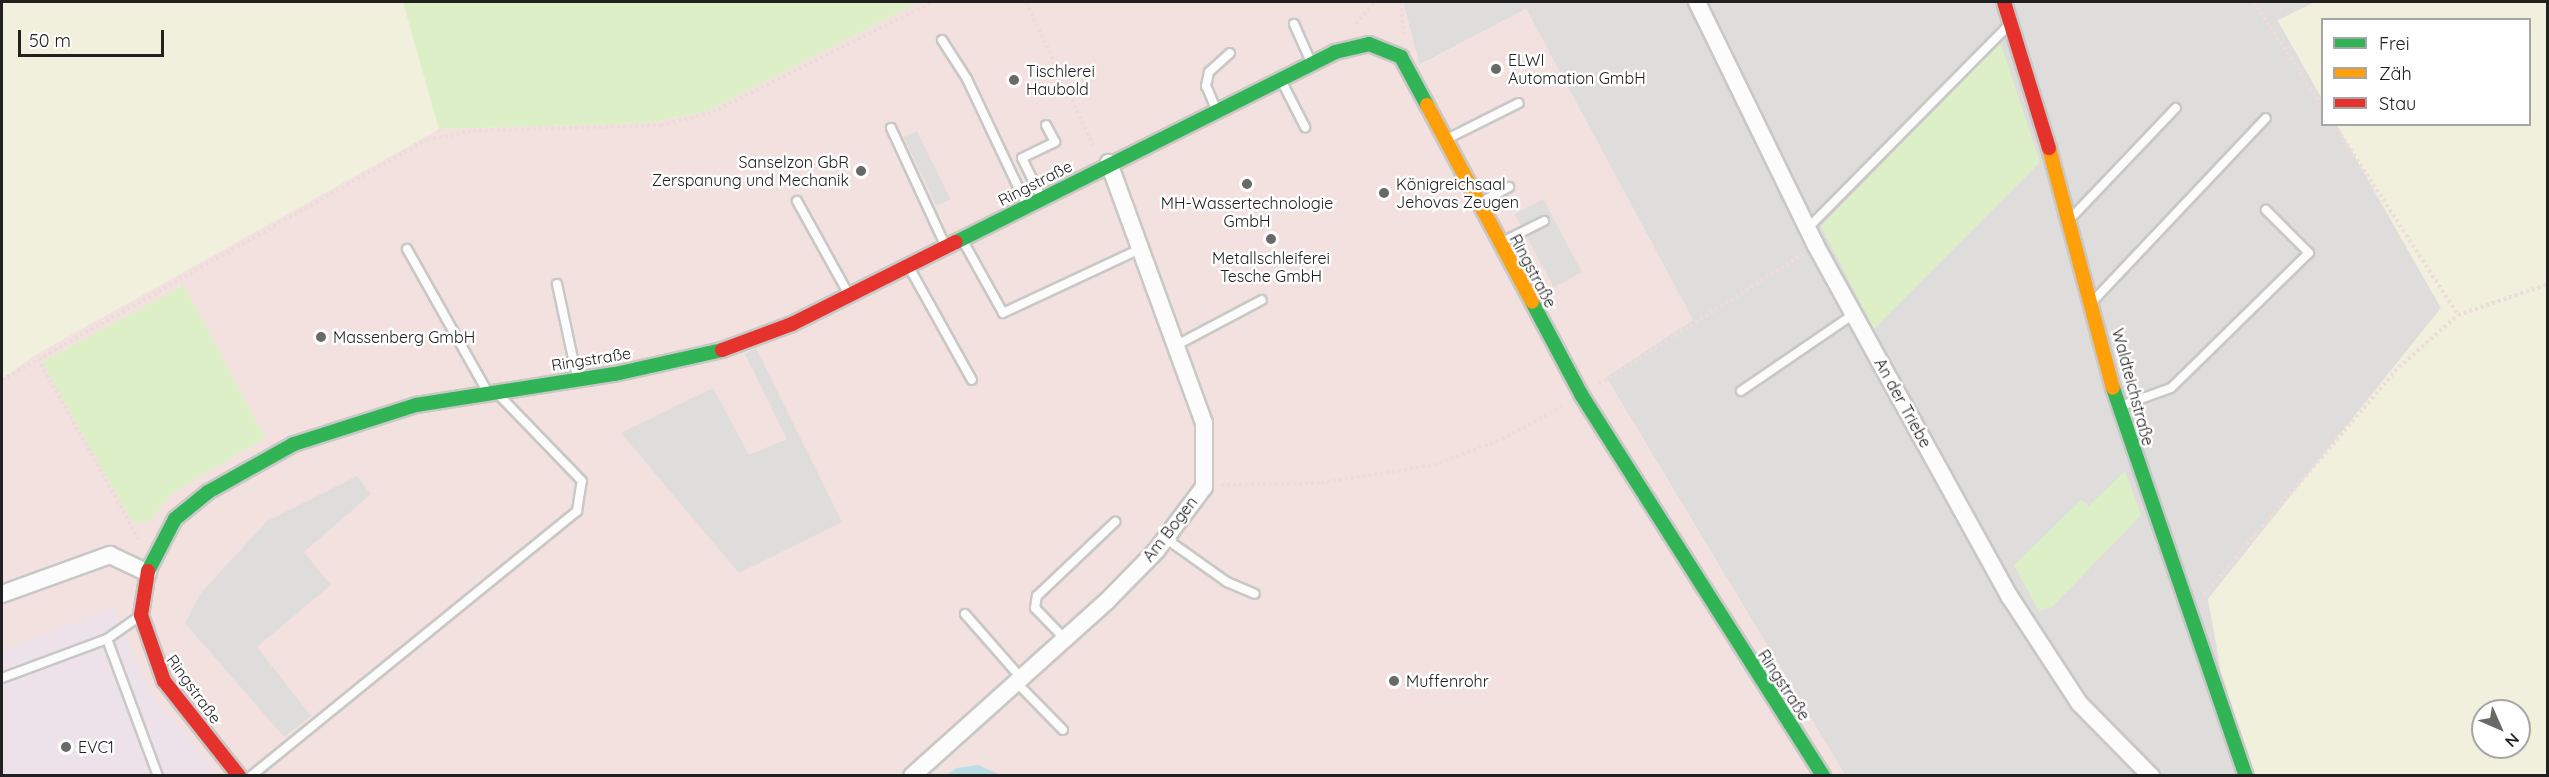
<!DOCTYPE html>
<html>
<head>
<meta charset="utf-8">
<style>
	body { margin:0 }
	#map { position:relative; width:2549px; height:777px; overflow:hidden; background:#efeeea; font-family:Quicksand,sans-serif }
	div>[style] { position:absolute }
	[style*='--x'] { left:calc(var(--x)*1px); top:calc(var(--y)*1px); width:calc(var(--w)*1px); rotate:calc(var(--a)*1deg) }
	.residential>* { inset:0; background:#dfdddb }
	.commercial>* { inset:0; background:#f2e1df }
	.industrial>* { inset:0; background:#ede2e9 }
	.farmland>* { inset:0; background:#f0f0dd }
	.grass>* { inset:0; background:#ddefc6 }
	.parking>* { inset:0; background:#dedddb; transform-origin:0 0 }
	.water>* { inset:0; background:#badee6 }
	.path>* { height:4px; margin-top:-2px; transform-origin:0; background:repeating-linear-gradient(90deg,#ecdcda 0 3px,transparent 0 6px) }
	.roads { filter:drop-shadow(2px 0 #c8c8c6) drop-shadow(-2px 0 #c8c8c6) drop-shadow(0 2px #c8c8c6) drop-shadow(0 -2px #c8c8c6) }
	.lane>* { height:8px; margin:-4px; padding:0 4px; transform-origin:4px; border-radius:4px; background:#fdfcfc }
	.street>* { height:16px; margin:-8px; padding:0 8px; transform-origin:8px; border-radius:8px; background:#fdfcfc }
	.fast>* { height:14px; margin:-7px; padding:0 7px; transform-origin:7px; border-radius:7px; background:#30b455 }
	.slow>* { height:14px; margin:-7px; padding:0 7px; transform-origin:7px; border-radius:7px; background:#ff9f0a }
	.jam>* { height:14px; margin:-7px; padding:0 7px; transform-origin:7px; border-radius:7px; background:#e5322d }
	.dots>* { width:16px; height:16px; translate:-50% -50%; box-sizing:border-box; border:3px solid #fff; border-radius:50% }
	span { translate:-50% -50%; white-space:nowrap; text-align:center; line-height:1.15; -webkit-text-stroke:5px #fff; paint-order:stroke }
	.poi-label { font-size:16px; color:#212121 }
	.left { translate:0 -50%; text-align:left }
	.right { translate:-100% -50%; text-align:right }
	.street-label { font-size:16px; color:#212121 }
	.frame { position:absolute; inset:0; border:3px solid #212121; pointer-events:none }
	.legend { position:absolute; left:2321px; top:18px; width:210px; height:108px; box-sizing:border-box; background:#fff; border:2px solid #a6a6a6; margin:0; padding:8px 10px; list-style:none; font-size:18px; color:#212121 }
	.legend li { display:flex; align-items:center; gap:12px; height:30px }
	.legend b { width:30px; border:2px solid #a6a6a6 }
	.north { position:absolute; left:2471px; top:699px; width:60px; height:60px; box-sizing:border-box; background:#fff; border:2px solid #a6a6a6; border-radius:50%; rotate:135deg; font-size:16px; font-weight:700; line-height:24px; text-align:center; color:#212121 }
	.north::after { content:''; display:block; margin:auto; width:21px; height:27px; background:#696967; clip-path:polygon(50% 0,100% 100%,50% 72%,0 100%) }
	.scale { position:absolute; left:18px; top:30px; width:146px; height:27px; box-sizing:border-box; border:3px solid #212121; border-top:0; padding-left:8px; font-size:18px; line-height:21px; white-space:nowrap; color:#212121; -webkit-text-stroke:4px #fff; paint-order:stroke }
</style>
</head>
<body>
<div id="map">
	<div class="residential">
		<div style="clip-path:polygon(1403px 2px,2315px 2px,2278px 21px,2322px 99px,2322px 124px,2337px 125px,2441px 308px,2208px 599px,2245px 776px,1845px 775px,1606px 377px,1693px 320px,1526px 9px,1419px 65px)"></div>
	</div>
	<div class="commercial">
		<div style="clip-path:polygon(919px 2px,1403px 2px,1420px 65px,1526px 9px,1693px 320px,1606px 377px,1845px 775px,218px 775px,151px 693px,112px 608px,2px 651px,2px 379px,35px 355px,439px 129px,647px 123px,708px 111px)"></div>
	</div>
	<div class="industrial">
		<div style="clip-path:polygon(112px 608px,151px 693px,218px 775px,2px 776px,2px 651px)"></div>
	</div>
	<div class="farmland">
		<div style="clip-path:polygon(2px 2px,403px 2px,439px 129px,35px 355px,2px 379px)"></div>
		<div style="clip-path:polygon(evenodd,2315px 2px,2547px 2px,2547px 775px,2256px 775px,2221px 672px,2208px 599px,2441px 308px,2337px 125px,2530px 124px,2530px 20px,2322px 20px,2322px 99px,2278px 20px,2315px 2px,2483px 711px,2519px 711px,2519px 747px,2483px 747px,2483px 711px)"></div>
	</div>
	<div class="grass">
		<div style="clip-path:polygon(403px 2px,919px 2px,708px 111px,647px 123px,439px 129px)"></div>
		<div style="clip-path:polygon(2000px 42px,2040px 162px,1874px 329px,1821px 226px)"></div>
		<div style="clip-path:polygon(184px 285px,265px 438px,171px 494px,148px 523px,132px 522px,42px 362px)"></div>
		<div style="clip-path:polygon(2125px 471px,2141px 515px,2052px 607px,2039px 611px,2014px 565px,2081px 500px,2089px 506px)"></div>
	</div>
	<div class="parking">
		<div style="left:917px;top:131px;width:76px;height:15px;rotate:64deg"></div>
		<div style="left:1543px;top:199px;width:83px;height:32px;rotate:62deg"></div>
		<div style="clip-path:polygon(756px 348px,842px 522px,739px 573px,621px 433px,713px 388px,749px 455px,787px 439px,745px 354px)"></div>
		<div style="clip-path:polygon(357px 476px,371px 494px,304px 552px,331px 585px,257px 647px,311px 716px,284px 737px,185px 623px,201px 593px,267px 521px)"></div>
	</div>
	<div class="water">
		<div style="clip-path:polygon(978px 765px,1001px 775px,946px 775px,957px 768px)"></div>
	</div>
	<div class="path">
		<div style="--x:1026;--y:2;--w:162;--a:64.9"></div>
		<div style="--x:1401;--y:2;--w:33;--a:85"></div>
		<div style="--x:2254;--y:2;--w:124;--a:56.8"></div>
		<div style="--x:1356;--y:24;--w:29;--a:-49"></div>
		<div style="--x:2334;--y:124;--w:228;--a:57"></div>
		<div style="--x:38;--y:359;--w:207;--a:60.8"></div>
		<div style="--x:2;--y:380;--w:488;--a:-29.5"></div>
		<div style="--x:427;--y:140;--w:47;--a:-11.1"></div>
		<div style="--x:473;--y:131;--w:188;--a:-1.8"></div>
		<div style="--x:661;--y:125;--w:54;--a:-14"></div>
		<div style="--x:713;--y:112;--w:246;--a:-26.6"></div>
		<div style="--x:1599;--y:384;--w:242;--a:-32.5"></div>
		<div style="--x:1221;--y:485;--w:100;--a:-1.1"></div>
		<div style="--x:1321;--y:483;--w:114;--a:-9.1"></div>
		<div style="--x:1434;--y:465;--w:73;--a:-20.9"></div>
		<div style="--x:1502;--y:439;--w:72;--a:-28.4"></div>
		<div style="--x:2204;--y:595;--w:300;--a:-49.5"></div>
		<div style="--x:2399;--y:367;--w:79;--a:-41.4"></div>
		<div style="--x:2458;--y:315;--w:95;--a:-19"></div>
	</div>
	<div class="roads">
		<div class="lane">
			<div style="--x:1294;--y:24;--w:42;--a:65.9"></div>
			<div style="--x:942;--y:40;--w:46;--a:57.3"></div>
			<div style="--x:967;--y:79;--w:140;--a:64.7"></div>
			<div style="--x:1282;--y:82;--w:51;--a:62.9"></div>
			<div style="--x:1216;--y:109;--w:25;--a:-113"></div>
			<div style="--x:1206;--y:86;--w:14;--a:-78"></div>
			<div style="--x:1209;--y:72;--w:28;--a:-42"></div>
			<div style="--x:891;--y:128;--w:129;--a:65.2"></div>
			<div style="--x:1447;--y:139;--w:80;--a:-26.6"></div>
			<div style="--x:1041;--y:197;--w:43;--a:-116"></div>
			<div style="--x:1022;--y:158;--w:37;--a:-26"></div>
			<div style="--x:1055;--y:142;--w:19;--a:-118"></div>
			<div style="--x:797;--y:201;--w:107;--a:61"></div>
			<div style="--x:1481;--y:202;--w:32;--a:-28"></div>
			<div style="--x:2073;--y:216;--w:149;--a:-46.4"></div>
			<div style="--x:1808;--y:228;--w:284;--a:-45.3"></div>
			<div style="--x:963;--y:241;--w:82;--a:60.9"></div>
			<div style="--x:1003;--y:313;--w:151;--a:-25"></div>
			<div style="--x:1502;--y:242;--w:47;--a:-26.6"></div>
			<div style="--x:407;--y:249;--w:163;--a:60.6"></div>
			<div style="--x:909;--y:267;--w:129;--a:60.9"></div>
			<div style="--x:557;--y:284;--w:95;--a:77.9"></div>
			<div style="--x:2094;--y:300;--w:250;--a:-46.6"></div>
			<div style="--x:1175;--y:346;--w:98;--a:-27.9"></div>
			<div style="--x:1741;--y:391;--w:137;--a:-34.3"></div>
			<div style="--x:2121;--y:406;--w:53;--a:-19.8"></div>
			<div style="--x:2171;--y:388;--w:193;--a:-44.4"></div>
			<div style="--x:2309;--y:253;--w:61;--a:-135"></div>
			<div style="--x:1165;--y:538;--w:76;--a:35.4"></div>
			<div style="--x:1227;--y:582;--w:30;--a:23"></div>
			<div style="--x:965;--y:614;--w:85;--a:48.8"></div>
			<div style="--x:107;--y:639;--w:38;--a:-35"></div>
			<div style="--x:1065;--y:639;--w:43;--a:-134.1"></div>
			<div style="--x:1035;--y:608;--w:12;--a:-81"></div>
			<div style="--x:1037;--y:596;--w:108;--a:-43.5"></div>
			<div style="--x:2;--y:678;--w:112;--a:-20.4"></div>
			<div style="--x:107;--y:639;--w:146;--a:69.6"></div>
			<div style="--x:1016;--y:682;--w:67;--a:45.6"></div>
			<div style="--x:251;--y:776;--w:420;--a:-39.1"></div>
			<div style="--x:577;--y:511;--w:30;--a:-81"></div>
			<div style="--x:582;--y:481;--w:120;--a:-134"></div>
		</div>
		<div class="street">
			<div style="--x:1697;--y:2;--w:271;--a:64"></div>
			<div style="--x:1816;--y:246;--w:401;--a:61.1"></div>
			<div style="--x:2010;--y:597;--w:126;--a:56.9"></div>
			<div style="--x:2079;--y:703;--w:103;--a:45.4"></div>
			<div style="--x:2;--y:594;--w:115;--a:-19.9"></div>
			<div style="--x:110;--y:555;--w:42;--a:25.3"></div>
			<div style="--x:912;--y:776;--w:262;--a:-41.9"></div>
			<div style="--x:1107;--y:601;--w:70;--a:-45.6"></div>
			<div style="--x:1156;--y:551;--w:80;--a:-53.1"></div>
			<div style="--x:1204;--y:487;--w:64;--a:-90"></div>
			<div style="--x:1204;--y:423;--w:277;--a:-110.1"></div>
		</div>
		<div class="fast">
			<div style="--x:956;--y:242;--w:424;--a:-26.6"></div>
			<div style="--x:1335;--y:52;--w:35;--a:-13"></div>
			<div style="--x:1369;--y:44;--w:35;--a:22"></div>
			<div style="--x:1401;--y:57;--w:55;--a:61.6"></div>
			<div style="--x:1532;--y:302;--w:106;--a:62"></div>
			<div style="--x:1582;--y:396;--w:450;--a:57.6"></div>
			<div style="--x:2113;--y:388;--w:410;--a:71.1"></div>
			<div style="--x:148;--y:571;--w:59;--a:-62.6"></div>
			<div style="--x:175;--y:519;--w:43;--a:-39.3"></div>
			<div style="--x:208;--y:492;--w:98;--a:-29.2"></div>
			<div style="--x:294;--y:444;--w:128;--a:-17.7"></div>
			<div style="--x:416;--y:405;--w:201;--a:-8.9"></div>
			<div style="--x:615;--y:374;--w:110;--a:-12.6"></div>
		</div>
		<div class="slow">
			<div style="--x:1427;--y:105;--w:223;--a:61.9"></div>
			<div style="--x:2049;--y:148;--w:248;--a:75.1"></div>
		</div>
		<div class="jam">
			<div style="--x:2004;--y:2;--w:153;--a:72.9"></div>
			<div style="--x:722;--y:350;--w:75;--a:-20.4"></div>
			<div style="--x:792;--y:324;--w:183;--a:-26.6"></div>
			<div style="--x:148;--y:571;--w:45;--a:99"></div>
			<div style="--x:141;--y:615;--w:70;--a:70.8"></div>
			<div style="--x:164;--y:681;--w:121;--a:51.7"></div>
		</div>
	</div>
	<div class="dots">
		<div style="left:1496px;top:69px;background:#696967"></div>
		<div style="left:1014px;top:80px;background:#696967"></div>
		<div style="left:861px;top:171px;background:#696967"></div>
		<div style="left:1247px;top:184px;background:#696967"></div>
		<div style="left:1384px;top:193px;background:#696967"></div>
		<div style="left:1271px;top:239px;background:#696967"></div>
		<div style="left:321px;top:337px;background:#696967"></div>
		<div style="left:1394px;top:681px;background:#696967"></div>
		<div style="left:66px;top:747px;background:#696967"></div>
	</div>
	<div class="poi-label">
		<span class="left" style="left:1508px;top:69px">ELWI<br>Automation GmbH</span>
		<span class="left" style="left:1026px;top:80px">Tischlerei<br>Haubold</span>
		<span class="right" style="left:849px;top:171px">Sanselzon GbR<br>Zerspanung und Mechanik</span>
		<span class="left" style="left:1396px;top:193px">Königreichsaal<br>Jehovas Zeugen</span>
		<span style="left:1247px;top:212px">MH-Wassertechnologie<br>GmbH</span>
		<span style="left:1271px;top:267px">Metallschleiferei<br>Tesche GmbH</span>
		<span class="left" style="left:333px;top:337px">Massenberg GmbH</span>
		<span class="left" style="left:1406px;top:681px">Muffenrohr</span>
		<span class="left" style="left:78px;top:747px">EVC1</span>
	</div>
	<div class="street-label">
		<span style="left:1035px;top:183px;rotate:-27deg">Ringstraße</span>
		<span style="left:1533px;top:271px;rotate:62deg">Ringstraße</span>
		<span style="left:591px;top:359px;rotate:-9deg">Ringstraße</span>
		<span style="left:2133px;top:387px;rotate:75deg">Waldteichstraße</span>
		<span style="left:1903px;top:403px;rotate:61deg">An der Triebe</span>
		<span style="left:1170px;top:529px;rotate:-52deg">Am Bogen</span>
		<span style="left:1784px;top:685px;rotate:57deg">Ringstraße</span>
		<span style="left:194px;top:689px;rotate:54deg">Ringstraße</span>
	</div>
	<div class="frame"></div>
	<ul class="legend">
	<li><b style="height:8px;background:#30b455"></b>Frei</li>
	<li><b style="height:8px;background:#ff9f0a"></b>Zäh</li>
	<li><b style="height:8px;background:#e5322d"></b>Stau</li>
	</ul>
	<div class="north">N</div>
	<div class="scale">50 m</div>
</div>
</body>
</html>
